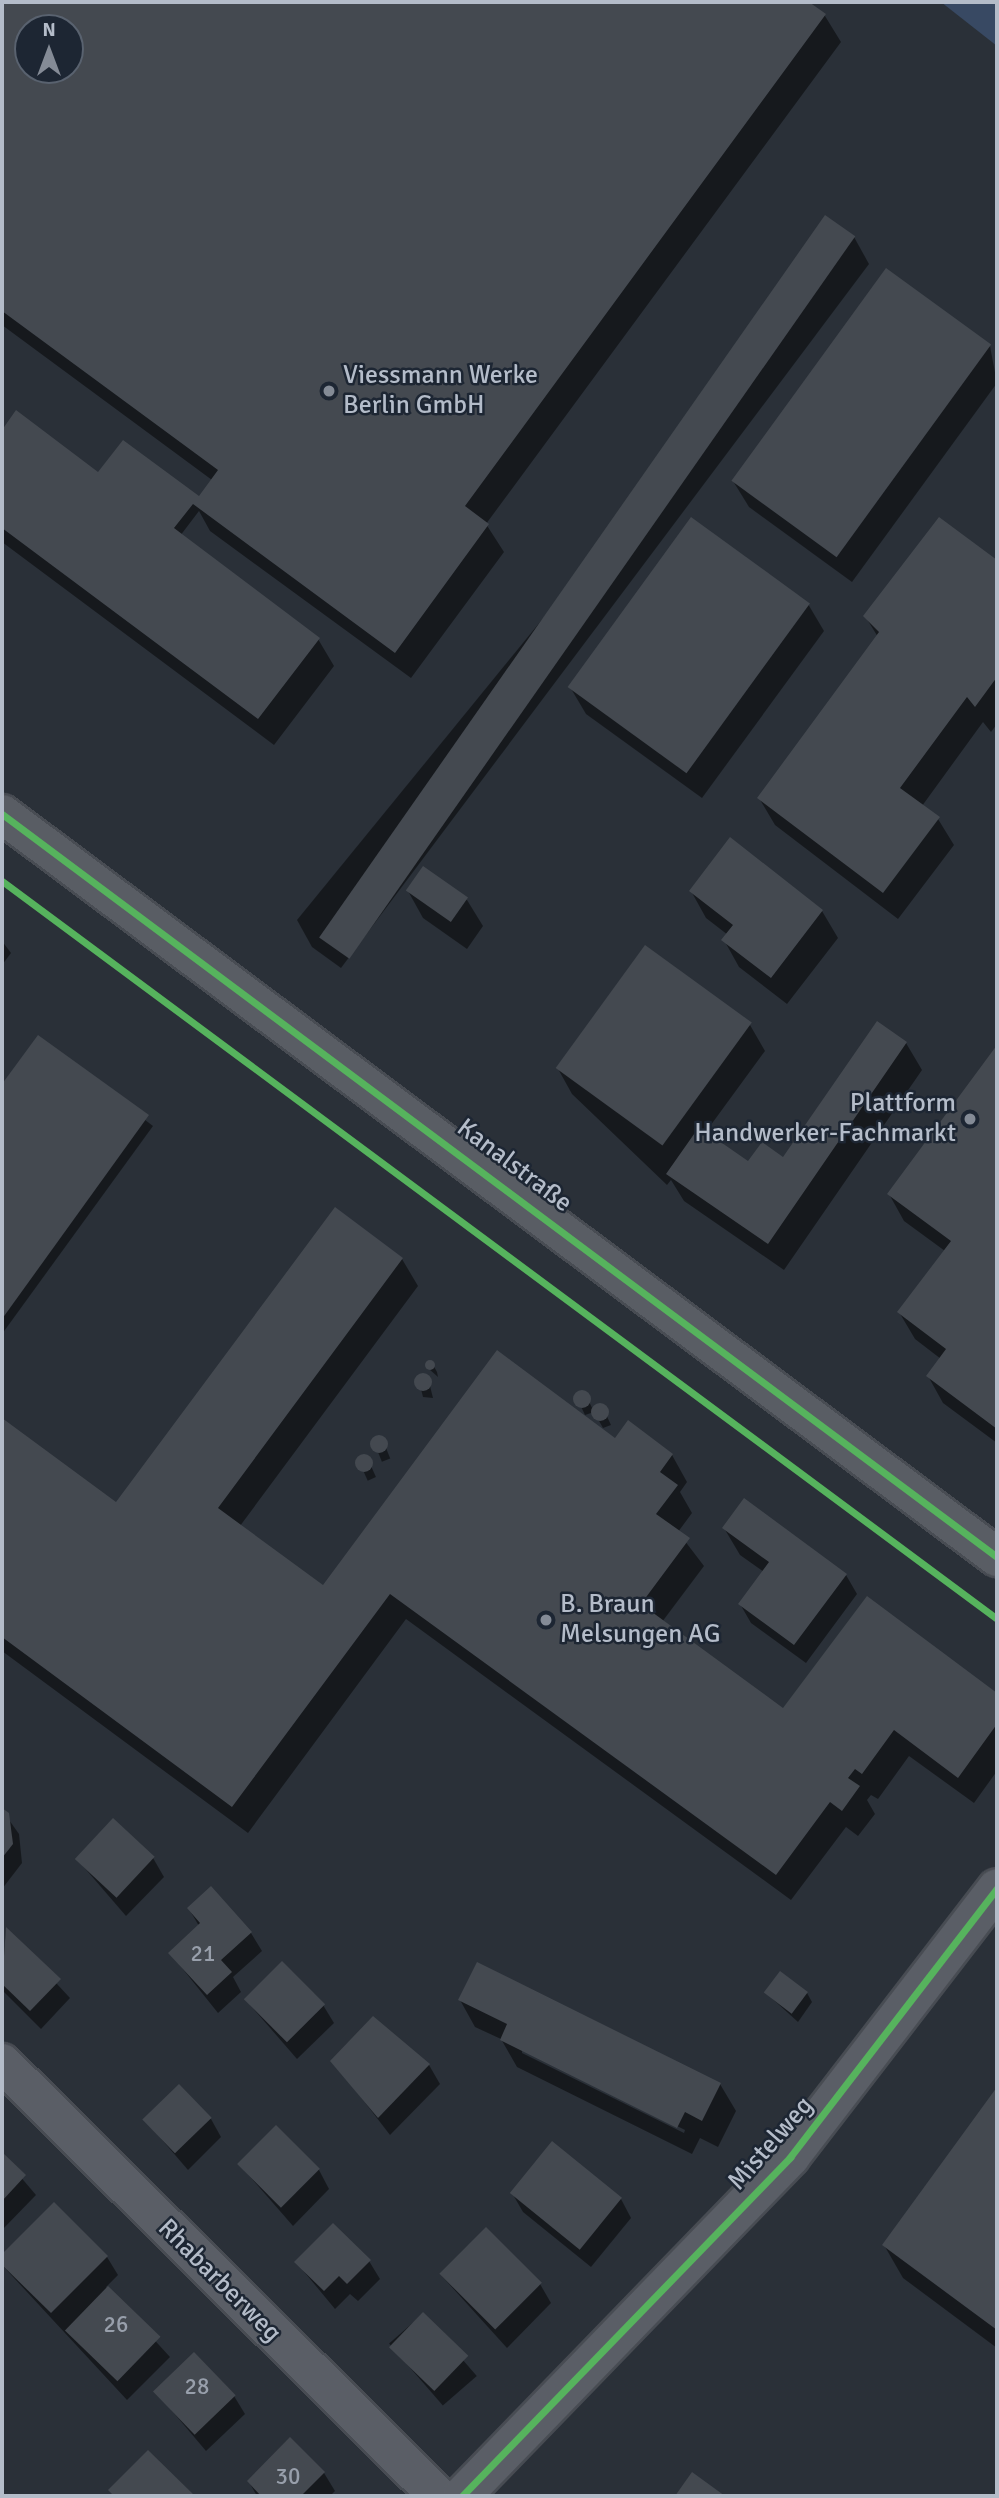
<!DOCTYPE html>
<html>
<head>
<meta charset="utf-8">
<style>
	body { margin:0 }
	#map { position:relative; width:999px; height:2498px; overflow:hidden; background:#2a3038; font-family:Signika,sans-serif }
	div>[style] { position:absolute }
	[style*='--x'] { left:calc(var(--x)*1px); top:calc(var(--y)*1px); width:calc(var(--w)*1px); rotate:calc(var(--a)*1deg) }
	.water>* { inset:0; background:#384963 }
	.shadow>* { inset:0; background:#0007; transform-origin:0 0 }
	.building>* { inset:0; background:#444950; transform-origin:0 0 }
	.round { border-radius:50% }
	.roads { filter:drop-shadow(2px 0 #484c53) drop-shadow(-2px 0 #484c53) drop-shadow(0 2px #484c53) drop-shadow(0 -2px #484c53) }
	.street>* { height:38px; margin:-19px; padding:0 19px; transform-origin:19px; border-radius:19px; background:#5a5e66 }
	.secondary>* { height:38px; margin:-19px; padding:0 19px; transform-origin:19px; border-radius:19px; background:#595d64 }
	.cycleway>* { height:7px; margin:-3.5px; padding:0 3.5px; transform-origin:3.5px; border-radius:3.5px; background:#56b35d }
	.dots>* { width:19px; height:19px; translate:-50% -50%; box-sizing:border-box; border:4px solid #1d2633; border-radius:50% }
	span { translate:-50% -50%; white-space:nowrap; text-align:center; line-height:1.15; -webkit-text-stroke:5px #1d2633; paint-order:stroke }
	.number-label { font-size:23px; color:#989fab }
	.number-label span { -webkit-text-stroke-width:0 }
	.poi-label { font-size:26px; color:#b4bcc9 }
	.left { translate:0 -50%; text-align:left }
	.right { translate:-100% -50%; text-align:right }
	.street-label { font-size:26px; color:#b4bcc9 }
	.frame { position:absolute; inset:0; border:4px solid #b4bcc9; pointer-events:none }
	.north { position:absolute; left:14px; top:14px; width:70px; height:70px; box-sizing:border-box; background:#1d2633; border:2px solid #59626f; border-radius:50%; rotate:0deg; font-size:19px; font-weight:700; line-height:28px; text-align:center; color:#b4bcc9 }
	.north::after { content:''; display:block; margin:auto; width:24px; height:32px; background:#848b96; clip-path:polygon(50% 0,100% 100%,50% 72%,0 100%) }
</style>
</head>
<body>
<div id="map">
	<div class="water">
		<div style="clip-path:polygon(941px 2px,997px 2px,997px 46px)"></div>
	</div>
	<div class="shadow">
		<div style="clip-path:polygon(evenodd,2px 2px,806px 2px,825px 16px,841px 42px,486px 524px,504px 552px,411px 678px,210px 531px,199px 511px,180px 536px,318px 639px,334px 666px,274px 745px,2px 542px,2px 433px,16px 413px,99px 475px,199px 499px,212px 480px,2px 325px,2px 2px,28px 28px,70px 28px,70px 70px,28px 70px,28px 28px)"></div>
		<div style="clip-path:polygon(854px 237px,869px 264px,341px 968px,312px 947px,297px 920px)"></div>
		<div style="clip-path:polygon(990px 346px,997px 383px,852px 582px,749px 507px,733px 481px)"></div>
		<div style="clip-path:polygon(939px 520px,997px 562px,997px 724px,991px 732px,983px 722px,922px 806px,938px 819px,954px 845px,898px 919px,775px 825px,759px 798px,878px 637px,865px 616px)"></div>
		<div style="clip-path:polygon(808px 604px,824px 631px,702px 798px,586px 714px,570px 687px)"></div>
		<div style="clip-path:polygon(730px 840px,822px 911px,838px 938px,787px 1004px,739px 967px,724px 940px,728px 935px,706px 918px,691px 891px)"></div>
		<div style="clip-path:polygon(423px 869px,467px 900px,483px 926px,467px 949px,423px 918px,408px 891px)"></div>
		<div style="clip-path:polygon(2px 941px,11px 953px,2px 965px)"></div>
		<div style="clip-path:polygon(750px 1025px,765px 1051px,705px 1133px,749px 1164px,784px 1159px,906px 1043px,922px 1070px,784px 1270px,684px 1201px,671px 1180px,667px 1185px,572px 1094px,557px 1067px)"></div>
		<div style="clip-path:polygon(38px 1038px,153px 1126px,2px 1334px,2px 1087px)"></div>
		<div style="clip-path:polygon(997px 1048px,997px 1443px,943px 1403px,928px 1376px,941px 1359px,915px 1339px,899px 1312px,945px 1251px,904px 1221px,889px 1194px)"></div>
		<div style="clip-path:polygon(335px 1210px,402px 1259px,418px 1286px,240px 1526px,323px 1587px,615px 1440px,672px 1455px,687px 1482px,680px 1492px,692px 1513px,678px 1532px,704px 1566px,662px 1622px,783px 1711px,867px 1598px,997px 1695px,997px 1771px,974px 1803px,909px 1756px,878px 1799px,871px 1795px,867px 1800px,875px 1814px,858px 1836px,846px 1827px,791px 1900px,406px 1619px,248px 1833px,2px 1651px,2px 1420px,116px 1504px)"></div>
		<div style="clip-path:polygon(432px 1363px,437px 1372px,438px 1377px,429px 1369px)"></div>
		<div style="clip-path:polygon(418px 1377px,428px 1378px,433px 1398px,423px 1397px)"></div>
		<div style="clip-path:polygon(585px 1393px,593px 1410px,602px 1406px,611px 1425px,603px 1428px,594px 1412px,585px 1415px,576px 1396px)"></div>
		<div style="left:382px;top:1438px;width:22px;height:9px;rotate:68deg"></div>
		<div style="left:367px;top:1457px;width:22px;height:9px;rotate:66deg"></div>
		<div style="clip-path:polygon(724px 1528px,846px 1575px,857px 1594px,806px 1663px,751px 1623px,740px 1604px,764px 1572px,740px 1555px)"></div>
		<div style="clip-path:polygon(2px 1810px,19px 1834px,22px 1863px,2px 1889px)"></div>
		<div style="clip-path:polygon(76px 1858px,153px 1858px,164px 1877px,126px 1916px)"></div>
		<div style="clip-path:polygon(189px 1909px,251px 1933px,262px 1951px,233px 1977px,241px 1992px,218px 2013px,170px 1953px,199px 1926px)"></div>
		<div style="clip-path:polygon(6px 1929px,70px 1998px,41px 2029px,2px 1990px)"></div>
		<div style="clip-path:polygon(766px 1993px,807px 1993px,812px 2002px,798px 2022px)"></div>
		<div style="clip-path:polygon(245px 1999px,323px 2005px,334px 2023px,297px 2059px)"></div>
		<div style="clip-path:polygon(evenodd,460px 2000px,720px 2084px,736px 2111px,718px 2147px,700px 2138px,692px 2154px,517px 2067px,501px 2039px,475px 2027px,460px 2000px,522px 2049px,685px 2130px,684px 2133px,522px 2053px,522px 2049px)"></div>
		<div style="clip-path:polygon(373px 2018px,429px 2065px,440px 2084px,390px 2135px,333px 2061px)"></div>
		<div style="clip-path:polygon(997px 2090px,997px 2348px,903px 2278px,884px 2245px)"></div>
		<div style="clip-path:polygon(211px 2119px,221px 2137px,188px 2170px,145px 2120px)"></div>
		<div style="clip-path:polygon(2px 2155px,36px 2195px,2px 2230px)"></div>
		<div style="clip-path:polygon(239px 2164px,319px 2170px,329px 2189px,293px 2226px)"></div>
		<div style="clip-path:polygon(512px 2193px,621px 2199px,631px 2218px,591px 2267px,523px 2212px)"></div>
		<div style="clip-path:polygon(54px 2204px,107px 2257px,118px 2275px,106px 2287px,170px 2357px,127px 2400px,2px 2265px,2px 2257px)"></div>
		<div style="clip-path:polygon(369px 2261px,380px 2279px,358px 2301px,350px 2294px,335px 2309px,296px 2262px)"></div>
		<div style="clip-path:polygon(440px 2274px,540px 2284px,551px 2303px,507px 2348px)"></div>
		<div style="left:423px;top:2314px;width:82px;height:45px;rotate:49deg"></div>
		<div style="clip-path:polygon(156px 2392px,234px 2396px,245px 2414px,206px 2451px)"></div>
		<div style="clip-path:polygon(324px 2473px,335px 2491px,330px 2496px,257px 2496px,249px 2482px)"></div>
	</div>
	<div class="building">
		<div style="clip-path:polygon(evenodd,2px 2px,809px 2px,826px 14px,465px 506px,489px 524px,395px 653px,193px 504px,174px 528px,320px 638px,258px 719px,2px 528px,2px 430px,16px 410px,98px 472px,123px 440px,199px 496px,218px 470px,2px 311px,2px 2px,28px 28px,70px 28px,70px 70px,28px 70px,28px 28px)"></div>
		<div style="left:825px;top:215px;width:37px;height:882px;rotate:35deg"></div>
		<div style="left:886px;top:268px;width:130px;height:263px;rotate:36deg"></div>
		<div style="left:691px;top:517px;width:147px;height:210px;rotate:36deg"></div>
		<div style="clip-path:polygon(939px 517px,997px 560px,997px 677px,975px 707px,967px 697px,900px 788px,940px 817px,883px 893px,757px 798px,879px 632px,863px 616px)"></div>
		<div style="clip-path:polygon(730px 837px,823px 910px,771px 978px,721px 940px,733px 925px,689px 891px)"></div>
		<div style="left:423px;top:866px;width:55px;height:30px;rotate:35deg"></div>
		<div style="left:645px;top:945px;width:132px;height:152px;rotate:36deg"></div>
		<div style="clip-path:polygon(877px 1021px,907px 1042px,768px 1244px,666px 1174px,699px 1127px,748px 1161px,762px 1142px,783px 1157px)"></div>
		<div style="clip-path:polygon(38px 1035px,149px 1115px,2px 1319px,2px 1084px)"></div>
		<div style="clip-path:polygon(997px 1045px,997px 1429px,926px 1376px,946px 1349px,897px 1312px,951px 1241px,887px 1194px)"></div>
		<div style="clip-path:polygon(335px 1207px,403px 1258px,218px 1508px,323px 1585px,497px 1350px,615px 1438px,628px 1420px,673px 1454px,660px 1472px,678px 1485px,656px 1514px,690px 1538px,641px 1604px,783px 1708px,867px 1596px,997px 1693px,997px 1724px,958px 1778px,894px 1730px,862px 1774px,855px 1769px,848px 1778px,860px 1786px,842px 1811px,830px 1802px,776px 1875px,390px 1594px,232px 1807px,2px 1637px,2px 1418px,116px 1502px)"></div>
		<div class="round" style="left:425px;top:1360px;width:10px;height:10px"></div>
		<div class="round" style="left:414px;top:1373px;width:18px;height:18px"></div>
		<div class="round" style="left:573px;top:1390px;width:18px;height:18px"></div>
		<div class="round" style="left:591px;top:1403px;width:18px;height:18px"></div>
		<div class="round" style="left:370px;top:1435px;width:18px;height:18px"></div>
		<div class="round" style="left:355px;top:1454px;width:18px;height:18px"></div>
		<div style="clip-path:polygon(744px 1498px,847px 1574px,794px 1645px,738px 1604px,769px 1562px,722px 1528px)"></div>
		<div style="clip-path:polygon(2px 1808px,9px 1813px,13px 1844px,2px 1858px)"></div>
		<div style="left:113px;top:1818px;width:57px;height:56px;rotate:43deg"></div>
		<div style="clip-path:polygon(211px 1886px,252px 1932px,221px 1960px,232px 1972px,207px 1995px,168px 1953px,200px 1923px,187px 1908px)"></div>
		<div style="clip-path:polygon(6px 1927px,61px 1979px,30px 2011px,2px 1984px)"></div>
		<div style="left:282px;top:1961px;width:61px;height:54px;rotate:45deg"></div>
		<div style="clip-path:polygon(477px 1962px,721px 2083px,702px 2121px,685px 2112px,677px 2128px,500px 2040px,507px 2024px,458px 2000px)"></div>
		<div style="left:780px;top:1971px;width:35px;height:27px;rotate:37deg"></div>
		<div style="clip-path:polygon(373px 2016px,430px 2064px,378px 2118px,330px 2061px)"></div>
		<div style="left:179px;top:2084px;width:47px;height:51px;rotate:46deg"></div>
		<div style="clip-path:polygon(997px 2087px,997px 2330px,882px 2245px)"></div>
		<div style="left:276px;top:2125px;width:62px;height:55px;rotate:45deg"></div>
		<div style="left:552px;top:2141px;width:90px;height:67px;rotate:39deg"></div>
		<div style="clip-path:polygon(2px 2152px,26px 2175px,2px 2201px)"></div>
		<div style="clip-path:polygon(54px 2202px,108px 2256px,51px 2313px,2px 2265px,2px 2254px)"></div>
		<div style="clip-path:polygon(333px 2223px,371px 2260px,347px 2284px,339px 2276px,324px 2291px,294px 2262px)"></div>
		<div style="left:486px;top:2227px;width:79px;height:66px;rotate:45deg"></div>
		<div style="left:108px;top:2286px;width:73px;height:62px;rotate:44deg"></div>
		<div style="left:423px;top:2312px;width:63px;height:49px;rotate:44deg"></div>
		<div style="left:194px;top:2352px;width:60px;height:57px;rotate:46deg"></div>
		<div style="clip-path:polygon(290px 2437px,325px 2472px,301px 2496px,261px 2496px,247px 2481px)"></div>
		<div style="clip-path:polygon(148px 2450px,195px 2496px,114px 2496px,108px 2490px)"></div>
		<div style="clip-path:polygon(692px 2472px,725px 2496px,675px 2496px)"></div>
	</div>
	<div class="roads">
		<div class="street">
			<div style="--x:2;--y:2063;--w:614;--a:44.8"></div>
			<div style="--x:462;--y:2496;--w:472;--a:-45.9"></div>
			<div style="--x:790;--y:2157;--w:339;--a:-52.4"></div>
		</div>
		<div class="secondary">
			<div style="--x:2;--y:814;--w:1242;--a:36.75"></div>
		</div>
	</div>
	<div class="cycleway">
		<div style="--x:2;--y:814;--w:1242;--a:36.75"></div>
		<div style="--x:2;--y:881;--w:1239;--a:36.56"></div>
		<div style="--x:462;--y:2496;--w:472;--a:-45.9"></div>
		<div style="--x:790;--y:2157;--w:339;--a:-52.4"></div>
	</div>
	<div class="dots">
		<div style="left:329px;top:391px;background:#848b96"></div>
		<div style="left:970px;top:1119px;background:#848b96"></div>
		<div style="left:546px;top:1620px;background:#848b96"></div>
	</div>
	<div class="number-label">
		<span style="left:203px;top:1954px">21</span>
		<span style="left:116px;top:2325px">26</span>
		<span style="left:197px;top:2387px">28</span>
		<span style="left:288px;top:2477px">30</span>
	</div>
	<div class="poi-label">
		<span class="left" style="left:343px;top:391px">Viessmann Werke<br>Berlin GmbH</span>
		<span class="right" style="left:956px;top:1119px">Plattform<br>Handwerker-Fachmarkt</span>
		<span class="left" style="left:560px;top:1620px">B. Braun<br>Melsungen AG</span>
	</div>
	<div class="street-label">
		<span style="left:514px;top:1166px;rotate:37deg">Kanalstraße</span>
		<span style="left:771px;top:2144px;rotate:-49deg">Mistelweg</span>
		<span style="left:219px;top:2281px;rotate:45deg">Rhabarberweg</span>
	</div>
	<div class="frame"></div>
	<div class="north">N</div>
</div>
</body>
</html>
